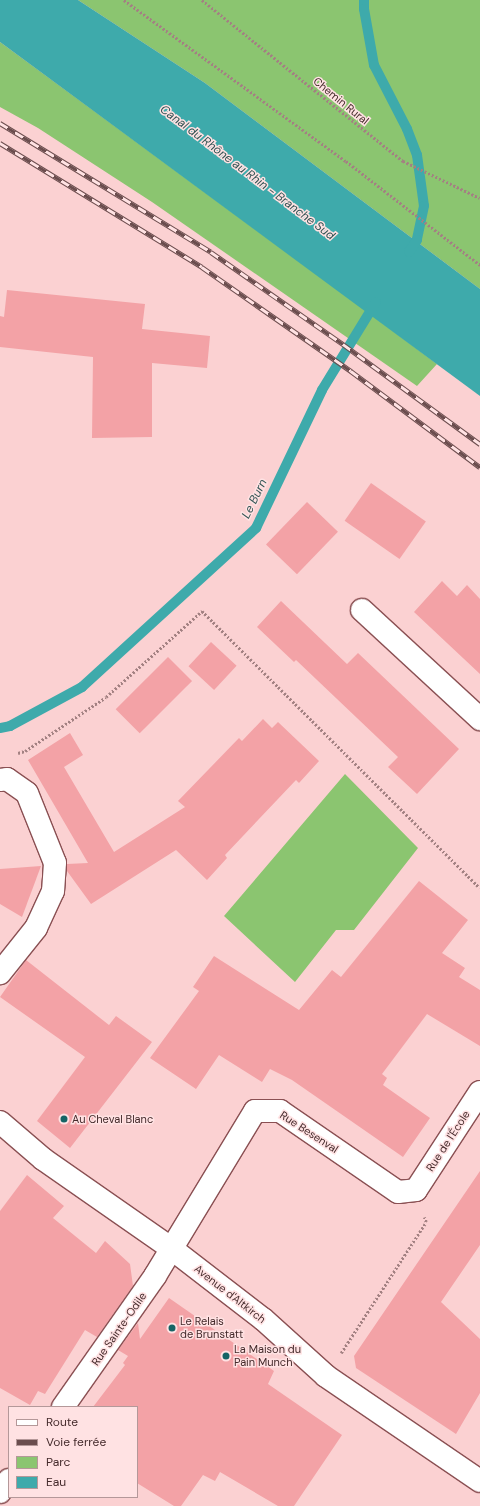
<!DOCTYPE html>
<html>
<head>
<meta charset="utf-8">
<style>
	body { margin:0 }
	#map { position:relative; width:480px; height:1506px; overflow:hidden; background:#fbd1d2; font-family:"DM Sans",sans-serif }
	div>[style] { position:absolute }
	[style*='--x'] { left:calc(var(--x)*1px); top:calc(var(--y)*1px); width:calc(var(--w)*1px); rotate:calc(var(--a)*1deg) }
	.green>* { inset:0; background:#8bc570 }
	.water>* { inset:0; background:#3eaaab }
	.stream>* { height:10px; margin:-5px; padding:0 5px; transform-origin:5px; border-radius:5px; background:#3eaaab }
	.building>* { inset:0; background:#f3a2a6; transform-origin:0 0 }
	.path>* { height:2.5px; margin-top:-1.25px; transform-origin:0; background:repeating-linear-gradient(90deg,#a38182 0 2px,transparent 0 4px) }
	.roads { filter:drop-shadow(1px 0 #8a5053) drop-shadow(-1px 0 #8a5053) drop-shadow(0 1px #8a5053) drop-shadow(0 -1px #8a5053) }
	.minor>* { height:22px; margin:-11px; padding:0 11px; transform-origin:11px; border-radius:11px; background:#fff }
	.major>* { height:22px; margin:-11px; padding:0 11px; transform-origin:11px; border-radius:11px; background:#fff }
	.rail>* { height:4.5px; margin-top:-2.25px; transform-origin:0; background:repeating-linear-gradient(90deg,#ffe2e3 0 9px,#6b4d4e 0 18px); box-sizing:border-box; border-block:1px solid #6b4d4e }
	.dots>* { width:11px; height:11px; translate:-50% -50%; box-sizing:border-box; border:2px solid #ffe2e3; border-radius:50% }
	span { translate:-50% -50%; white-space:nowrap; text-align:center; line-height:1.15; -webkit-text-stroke:3px #ffe2e3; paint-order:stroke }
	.street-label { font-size:11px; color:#442a2b }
	.poi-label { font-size:11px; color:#442a2b }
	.left { translate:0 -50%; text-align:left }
	.water-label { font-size:12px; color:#335454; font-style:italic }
	.legend { position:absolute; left:8px; top:1406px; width:130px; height:92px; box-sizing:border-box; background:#ffe2e3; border:1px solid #b49899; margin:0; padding:5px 7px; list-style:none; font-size:12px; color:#442a2b }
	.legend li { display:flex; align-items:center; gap:8px; height:20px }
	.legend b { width:20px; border:1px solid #b49899 }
</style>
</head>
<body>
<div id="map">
	<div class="green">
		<div style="clip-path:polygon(78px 0,480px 0,480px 289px,205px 83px)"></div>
		<div style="clip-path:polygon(0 42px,369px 313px,437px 364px,417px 386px,152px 202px,38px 128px,0 107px)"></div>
		<div style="clip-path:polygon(345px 774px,418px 848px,354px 930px,336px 930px,295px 982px,224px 916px)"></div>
	</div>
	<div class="water">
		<div style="clip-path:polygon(0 0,78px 0,205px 83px,480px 289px,480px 396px,0 42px)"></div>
	</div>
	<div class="stream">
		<div style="--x:364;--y:0;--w:9;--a:90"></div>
		<div style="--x:364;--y:9;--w:57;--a:79.9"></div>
		<div style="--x:374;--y:65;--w:72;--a:62.7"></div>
		<div style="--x:407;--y:129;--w:28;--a:69"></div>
		<div style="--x:417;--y:155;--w:51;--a:82.2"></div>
		<div style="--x:424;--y:206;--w:35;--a:102"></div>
		<div style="--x:417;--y:240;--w:14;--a:124"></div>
		<div style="--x:0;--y:728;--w:10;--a:-11"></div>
		<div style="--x:10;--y:726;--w:82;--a:-28.4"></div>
		<div style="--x:82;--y:687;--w:236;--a:-42.4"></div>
		<div style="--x:256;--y:528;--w:153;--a:-64.4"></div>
		<div style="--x:322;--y:390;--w:103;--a:-58.5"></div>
	</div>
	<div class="building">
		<div style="clip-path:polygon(7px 290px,145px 304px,142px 329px,210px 336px,207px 368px,152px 363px,152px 437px,92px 438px,93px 357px,0 347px,0 316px,4px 317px)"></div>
		<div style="left:371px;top:483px;width:67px;height:46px;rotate:35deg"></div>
		<div style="left:307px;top:502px;width:43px;height:59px;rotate:44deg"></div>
		<div style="clip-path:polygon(442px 581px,457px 596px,467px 585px,480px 599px,480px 674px,414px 612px)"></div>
		<div style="clip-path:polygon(281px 601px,347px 664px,358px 653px,459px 749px,417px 794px,388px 767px,398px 757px,296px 660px,294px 662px,257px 627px)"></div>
		<div style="left:211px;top:642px;width:35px;height:33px;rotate:43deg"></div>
		<div style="left:168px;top:657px;width:34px;height:74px;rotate:45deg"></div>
		<div style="clip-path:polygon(263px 719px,272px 728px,278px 722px,319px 761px,299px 783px,296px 780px,225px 855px,227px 858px,207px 880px,176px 850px,91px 904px,67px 871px,67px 864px,88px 863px,28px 760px,70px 733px,83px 755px,64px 767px,114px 852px,185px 807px,178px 801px,239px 738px,242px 741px)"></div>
		<div style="clip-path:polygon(41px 866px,22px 917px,0 904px,0 869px)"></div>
		<div style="clip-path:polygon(419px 881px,468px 920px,442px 953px,465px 968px,459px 977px,480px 990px,480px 1046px,427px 1014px,382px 1074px,387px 1078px,383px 1085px,430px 1118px,403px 1157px,292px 1080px,270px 1069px,262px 1082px,219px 1055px,196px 1089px,150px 1058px,199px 991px,193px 987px,214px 956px,299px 1010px,332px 970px,341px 977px)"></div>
		<div style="clip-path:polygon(26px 960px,109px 1025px,116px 1016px,152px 1042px,70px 1148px,37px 1121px,85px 1057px,0 997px)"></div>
		<div style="clip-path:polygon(480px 1171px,480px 1245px,441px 1302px,480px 1339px,480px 1393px,456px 1434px,356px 1368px,354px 1356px)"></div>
		<div style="clip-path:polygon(27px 1175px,64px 1206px,53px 1218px,96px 1253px,105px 1241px,130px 1264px,133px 1286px,97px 1337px,85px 1330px,45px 1394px,38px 1391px,30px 1405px,0 1388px,0 1211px)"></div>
		<div style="clip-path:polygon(169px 1298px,274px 1371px,268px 1384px,342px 1435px,294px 1506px,278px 1506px,220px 1472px,215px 1481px,203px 1475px,181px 1506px,174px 1506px,137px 1483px,137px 1407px,93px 1407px,125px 1365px,123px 1363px,128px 1356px,118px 1350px,138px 1323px,140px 1339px)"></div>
	</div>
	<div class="path">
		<div style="--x:124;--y:0;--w:274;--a:36"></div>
		<div style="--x:346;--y:161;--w:170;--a:37.8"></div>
		<div style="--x:202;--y:0;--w:258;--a:38.7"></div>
		<div style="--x:403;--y:161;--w:85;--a:25.7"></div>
		<div style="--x:18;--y:753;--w:7;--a:-16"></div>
		<div style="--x:25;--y:751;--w:97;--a:-33.7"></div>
		<div style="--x:106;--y:697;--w:129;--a:-41.9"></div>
		<div style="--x:202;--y:611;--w:392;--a:44.9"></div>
		<div style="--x:341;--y:1353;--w:156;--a:-57"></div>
		<div style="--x:426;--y:1222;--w:5;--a:-112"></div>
	</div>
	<div class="roads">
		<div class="minor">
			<div style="--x:362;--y:610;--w:161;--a:42.7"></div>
			<div style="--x:0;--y:780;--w:7;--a:-8"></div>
			<div style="--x:7;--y:779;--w:24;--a:35"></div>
			<div style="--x:27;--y:793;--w:75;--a:68.2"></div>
			<div style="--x:55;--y:863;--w:28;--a:94"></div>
			<div style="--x:53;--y:891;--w:41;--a:114.7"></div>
			<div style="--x:36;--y:928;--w:58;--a:128.7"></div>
			<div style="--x:63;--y:1407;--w:160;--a:-54.9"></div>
			<div style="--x:155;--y:1276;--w:193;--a:-58.8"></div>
			<div style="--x:255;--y:1111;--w:25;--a:0"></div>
			<div style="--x:280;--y:1111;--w:143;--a:34.5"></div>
			<div style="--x:398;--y:1192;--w:18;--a:-6"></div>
			<div style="--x:416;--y:1190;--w:117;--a:-56.9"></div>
			<div style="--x:0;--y:1492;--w:15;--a:-53"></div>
		</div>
		<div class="major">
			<div style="--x:0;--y:1122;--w:57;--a:40.7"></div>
			<div style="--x:43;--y:1159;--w:157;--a:34.9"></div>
			<div style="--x:172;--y:1249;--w:115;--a:37.6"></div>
			<div style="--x:263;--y:1319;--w:85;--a:42.1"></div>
			<div style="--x:326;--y:1376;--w:186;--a:34.3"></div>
		</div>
	</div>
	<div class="rail">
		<div style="--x:0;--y:123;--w:247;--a:31.4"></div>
		<div style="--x:211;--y:252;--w:161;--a:34.9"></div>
		<div style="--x:343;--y:344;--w:170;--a:36.1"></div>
		<div style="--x:0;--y:143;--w:237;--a:31.5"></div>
		<div style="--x:202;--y:267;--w:182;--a:34.9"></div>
		<div style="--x:351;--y:371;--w:161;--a:36.7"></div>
	</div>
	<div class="dots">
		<div style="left:64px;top:1119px;background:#156465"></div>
		<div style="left:172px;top:1328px;background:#156465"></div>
		<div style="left:226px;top:1356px;background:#156465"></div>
	</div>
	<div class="street-label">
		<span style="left:341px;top:101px;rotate:39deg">Chemin Rural</span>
		<span style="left:309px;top:1132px;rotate:33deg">Rue Besenval</span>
		<span style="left:448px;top:1141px;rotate:-57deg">Rue de l'École</span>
		<span style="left:230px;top:1294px;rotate:38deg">Avenue d'Altkirch</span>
		<span style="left:119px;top:1329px;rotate:-55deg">Rue Sainte-Odile</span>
	</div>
	<div class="poi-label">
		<span class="left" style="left:72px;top:1119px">Au Cheval Blanc</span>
		<span class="left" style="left:180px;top:1328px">Le Relais<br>de Brunstatt</span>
		<span class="left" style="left:234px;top:1356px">La Maison du<br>Pain Munch</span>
	</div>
	<div class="water-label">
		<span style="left:247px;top:173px;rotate:37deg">Canal du Rhône au Rhin - Branche Sud</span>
		<span style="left:255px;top:499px;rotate:-64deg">Le Burn</span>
	</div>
	<ul class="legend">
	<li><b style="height:5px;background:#fff"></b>Route</li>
	<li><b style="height:5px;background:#6b4d4e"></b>Voie ferrée</li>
	<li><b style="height:11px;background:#8bc570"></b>Parc</li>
	<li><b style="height:11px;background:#3eaaab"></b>Eau</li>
	</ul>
</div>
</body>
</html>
